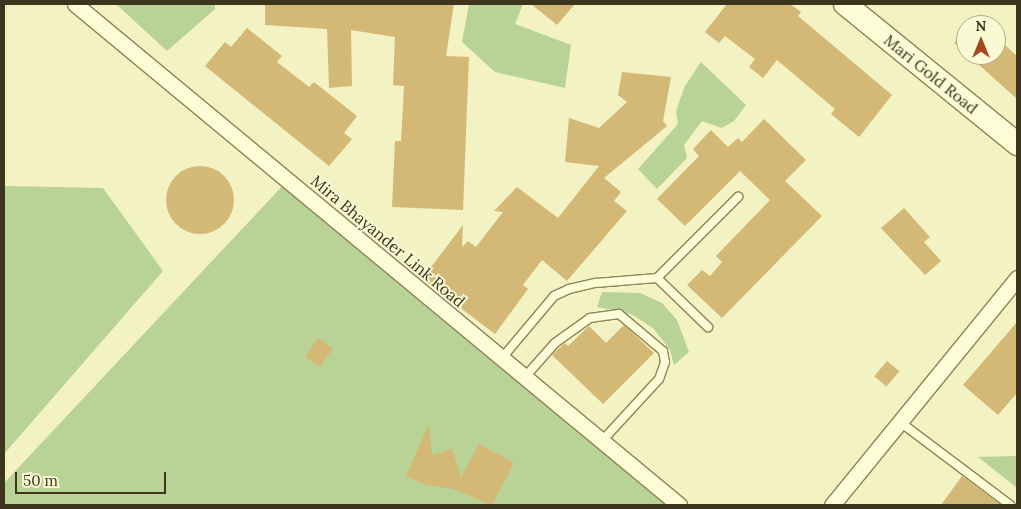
<!DOCTYPE html>
<html>
<head>
<meta charset="utf-8">
<style>
	body { margin:0 }
	#map { position:relative; width:1021px; height:509px; overflow:hidden; background:#f2f2c3; font-family:Lora,serif }
	div>[style] { position:absolute }
	[style*='--x'] { left:calc(var(--x)*1px); top:calc(var(--y)*1px); width:calc(var(--w)*1px); rotate:calc(var(--a)*1deg) }
	.green>* { inset:0; background:#b9d295 }
	.building>* { inset:0; background:#d4b875; transform-origin:0 0 }
	.round { border-radius:50% }
	.roads { filter:drop-shadow(1px 0 #8f8557) drop-shadow(-1px 0 #8f8557) drop-shadow(0 1px #8f8557) drop-shadow(0 -1px #8f8557) }
	.lane>* { height:8px; margin:-4px; padding:0 4px; transform-origin:4px; border-radius:4px; background:#fcfcd7 }
	.street>* { height:15px; margin:-7.5px; padding:0 7.5px; transform-origin:7.5px; border-radius:7.5px; background:#fcfcd7 }
	.secondary>* { height:22px; margin:-11px; padding:0 11px; transform-origin:11px; border-radius:11px; background:#fcfcd7 }
	span { translate:-50% -50%; white-space:nowrap; text-align:center; line-height:1.15; -webkit-text-stroke:4px #f9f9d3; paint-order:stroke }
	.street-label { font-size:16px; color:#3d361d }
	.frame { position:absolute; inset:0; border:5px solid #3d361d; pointer-events:none }
	.north { position:absolute; left:956px; top:15px; width:50px; height:50px; box-sizing:border-box; background:#f9f9d3; border:1px solid #aeab8a; border-radius:50%; rotate:0deg; font-size:14px; font-weight:700; line-height:20px; text-align:center; color:#3d361d }
	.north::after { content:''; display:block; margin:auto; width:18px; height:22px; background:#a44721; clip-path:polygon(50% 0,100% 100%,50% 72%,0 100%) }
	.scale { position:absolute; left:15px; top:472px; width:151px; height:22px; box-sizing:border-box; border:2px solid #3d361d; border-top:0; padding-left:6px; font-size:15px; line-height:18px; white-space:nowrap; color:#3d361d; -webkit-text-stroke:4px #f9f9d3; paint-order:stroke }
</style>
</head>
<body>
<div id="map">
	<div class="green">
		<div style="clip-path:polygon(116px 4px,215px 4px,215px 9px,167px 51px)"></div>
		<div style="clip-path:polygon(469px 4px,523px 4px,515px 24px,571px 45px,565px 88px,495px 72px,462px 42px)"></div>
		<div style="clip-path:polygon(701px 62px,746px 105px,734px 121px,722px 128px,702px 121px,684px 145px,687px 158px,657px 189px,638px 169px,678px 124px,676px 111px,685px 86px)"></div>
		<div style="clip-path:polygon(288px 180px,679px 505px,4px 505px,4px 483px)"></div>
		<div style="clip-path:polygon(4px 186px,103px 188px,163px 271px,4px 454px)"></div>
		<div style="clip-path:polygon(602px 292px,640px 293px,662px 303px,677px 320px,689px 352px,674px 365px,670px 350px,653px 328px,631px 314px,597px 307px)"></div>
		<div style="clip-path:polygon(1017px 456px,1017px 488px,978px 457px)"></div>
	</div>
	<div class="building">
		<div style="clip-path:polygon(265px 4px,454px 4px,446px 56px,469px 57px,463px 210px,392px 207px,395px 141px,401px 141px,404px 86px,393px 85px,395px 37px,351px 30px,352px 86px,329px 88px,327px 29px,265px 25px)"></div>
		<div style="clip-path:polygon(531px 4px,575px 4px,557px 25px)"></div>
		<div style="clip-path:polygon(727px 4px,790px 4px,801px 12px,798px 16px,892px 95px,859px 137px,831px 114px,835px 109px,777px 60px,763px 78px,749px 67px,755px 59px,725px 36px,719px 43px,705px 32px)"></div>
		<div style="clip-path:polygon(975px 18px,983px 25px,970px 25px)"></div>
		<div style="clip-path:polygon(247px 28px,282px 56px,277px 62px,309px 87px,314px 82px,357px 116px,344px 133px,352px 139px,329px 166px,205px 66px,225px 42px,231px 47px)"></div>
		<div style="clip-path:polygon(966px 29px,966px 53px,954px 43px)"></div>
		<div style="clip-path:polygon(996px 37px,1017px 56px,1017px 99px,968px 55px,996px 55px)"></div>
		<div style="clip-path:polygon(622px 72px,671px 77px,663px 121px,667px 126px,604px 178px,621px 192px,614px 201px,627px 211px,567px 281px,542px 260px,523px 285px,528px 289px,495px 334px,422px 279px,463px 225px,462px 247px,468px 241px,476px 247px,503px 212px,494px 211px,517px 187px,558px 218px,599px 166px,565px 162px,569px 118px,599px 128px,627px 102px,618px 95px)"></div>
		<div style="clip-path:polygon(764px 119px,806px 160px,785px 181px,822px 216px,722px 318px,687px 285px,702px 270px,710px 276px,722px 262px,716px 256px,770px 200px,740px 171px,685px 226px,657px 199px,699px 156px,693px 149px,711px 130px,728px 147px,738px 138px,742px 142px)"></div>
		<div class="round" style="left:166px;top:166px;width:68px;height:68px"></div>
		<div style="clip-path:polygon(904px 208px,930px 237px,924px 242px,941px 261px,925px 275px,881px 228px)"></div>
		<div style="clip-path:polygon(1017px 322px,1017px 393px,998px 415px,963px 385px)"></div>
		<div style="clip-path:polygon(624px 325px,654px 353px,603px 404px,552px 355px,565px 343px,568px 346px,589px 326px,606px 343px)"></div>
		<div style="left:318px;top:338px;width:18px;height:23px;rotate:34deg"></div>
		<div style="left:887px;top:361px;width:16px;height:20px;rotate:40deg"></div>
		<div style="clip-path:polygon(429px 424px,432px 455px,452px 449px,461px 477px,479px 444px,514px 463px,492px 505px,453px 489px,423px 484px,406px 476px)"></div>
		<div style="clip-path:polygon(962px 476px,1001px 505px,941px 505px)"></div>
	</div>
	<div class="roads">
		<div class="lane">
			<div style="--x:657;--y:278;--w:71;--a:43.9"></div>
			<div style="--x:502;--y:358;--w:81;--a:-50"></div>
			<div style="--x:554;--y:296;--w:17;--a:-25"></div>
			<div style="--x:569;--y:289;--w:28;--a:-13"></div>
			<div style="--x:596;--y:283;--w:61;--a:-4.7"></div>
			<div style="--x:657;--y:278;--w:115;--a:-45"></div>
			<div style="--x:525;--y:377;--w:45;--a:-48.6"></div>
			<div style="--x:555;--y:343;--w:43;--a:-35.5"></div>
			<div style="--x:590;--y:318;--w:29;--a:-8"></div>
			<div style="--x:619;--y:314;--w:57;--a:40.1"></div>
			<div style="--x:663;--y:351;--w:11;--a:80"></div>
			<div style="--x:665;--y:362;--w:18;--a:109"></div>
			<div style="--x:659;--y:379;--w:84;--a:132.6"></div>
			<div style="--x:900;--y:422;--w:138;--a:37"></div>
		</div>
		<div class="street">
			<div style="--x:75;--y:4;--w:785;--a:39.67"></div>
			<div style="--x:832;--y:505;--w:293;--a:-50.8"></div>
		</div>
		<div class="secondary">
			<div style="--x:845;--y:4;--w:222;--a:39.1"></div>
		</div>
	</div>
	<div class="street-label">
		<span style="left:931px;top:74px;rotate:39deg">Mari Gold Road</span>
		<span style="left:388px;top:241px;rotate:40deg">Mira Bhayander Link Road</span>
	</div>
	<div class="frame"></div>
	<div class="north">N</div>
	<div class="scale">50 m</div>
</div>
</body>
</html>
